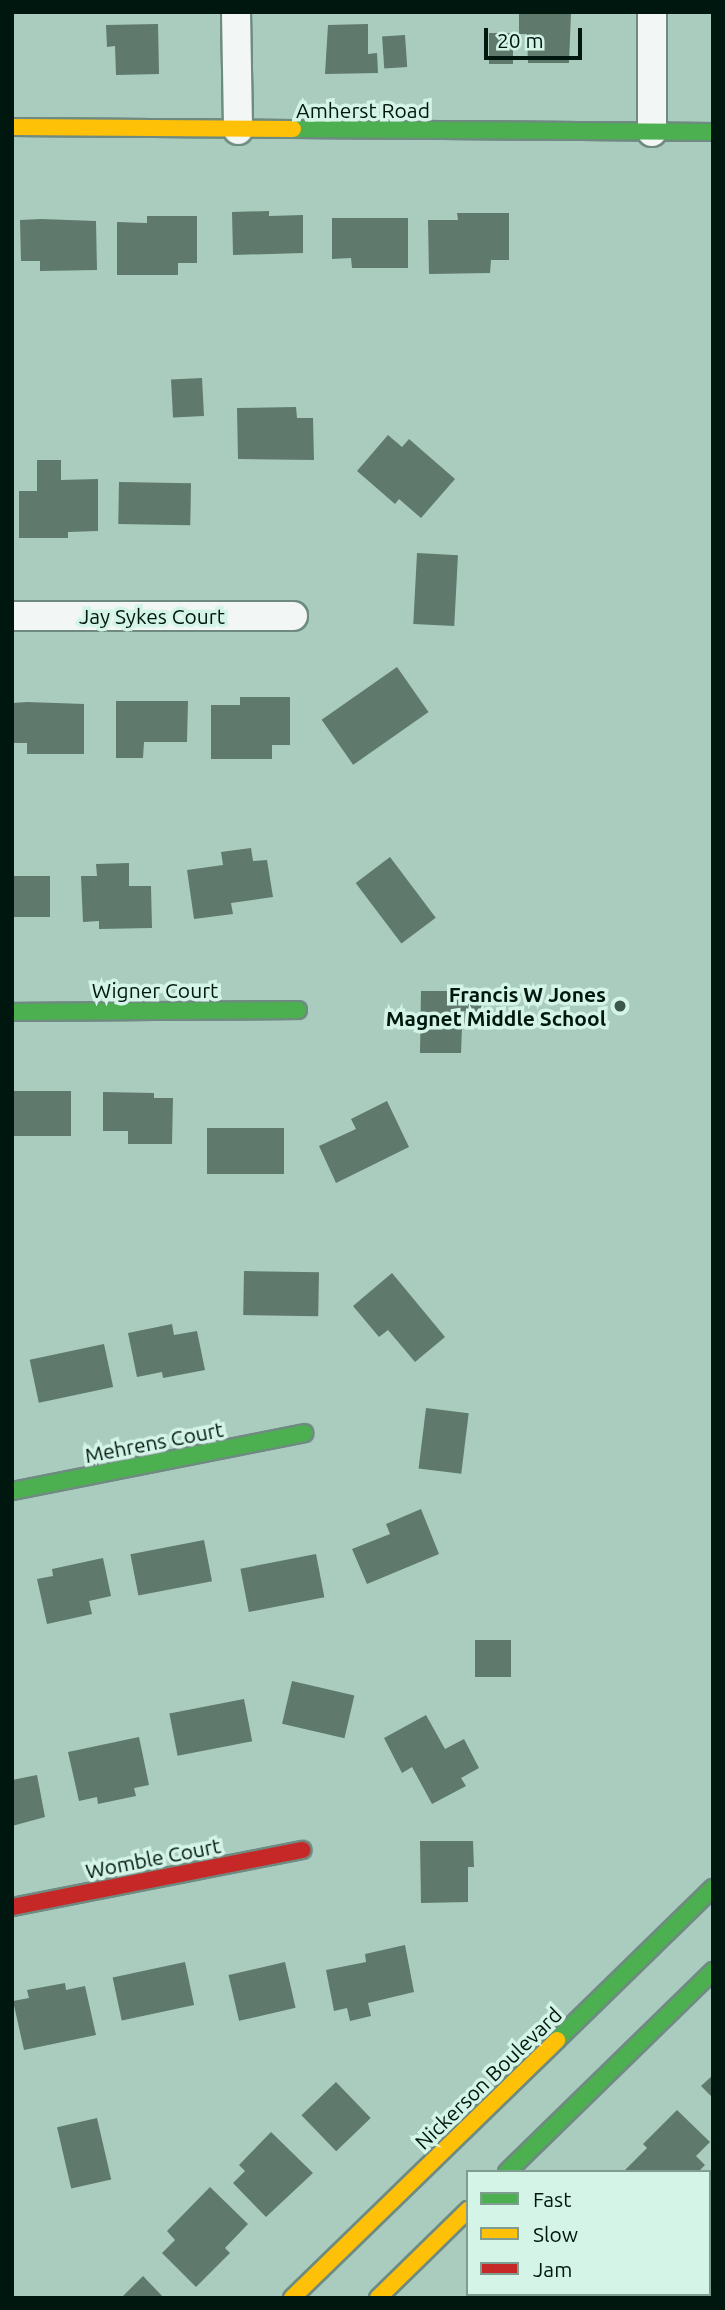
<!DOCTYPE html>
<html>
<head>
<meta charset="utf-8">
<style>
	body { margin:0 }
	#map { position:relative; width:725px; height:2310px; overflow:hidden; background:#a9ccbf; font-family:Ubuntu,sans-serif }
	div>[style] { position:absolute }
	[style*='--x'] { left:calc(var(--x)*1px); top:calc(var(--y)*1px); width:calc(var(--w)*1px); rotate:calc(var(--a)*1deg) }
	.building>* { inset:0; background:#5f796c; transform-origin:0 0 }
	.roads { filter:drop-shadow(2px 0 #6f8b81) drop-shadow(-2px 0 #6f8b81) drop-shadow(0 2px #6f8b81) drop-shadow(0 -2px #6f8b81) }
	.street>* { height:28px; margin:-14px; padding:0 14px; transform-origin:14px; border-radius:14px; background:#f2f7f5 }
	.fast>* { height:16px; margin:-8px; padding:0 8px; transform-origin:8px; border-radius:8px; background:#4caf50 }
	.slow>* { height:16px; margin:-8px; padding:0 8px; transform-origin:8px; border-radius:8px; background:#ffc107 }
	.jam>* { height:16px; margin:-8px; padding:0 8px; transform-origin:8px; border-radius:8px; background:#c62828 }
	.dots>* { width:19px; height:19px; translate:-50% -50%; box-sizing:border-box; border:4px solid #d4f4e7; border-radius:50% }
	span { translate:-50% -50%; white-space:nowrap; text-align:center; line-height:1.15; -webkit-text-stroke:7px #d4f4e7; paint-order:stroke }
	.street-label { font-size:21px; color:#00170f }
	.poi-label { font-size:21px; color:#00170f; font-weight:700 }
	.right { translate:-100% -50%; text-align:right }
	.frame { position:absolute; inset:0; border:14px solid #00170f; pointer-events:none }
	.legend { position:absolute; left:466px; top:2170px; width:245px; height:126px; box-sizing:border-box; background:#d4f4e7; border:2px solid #7f9c91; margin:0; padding:9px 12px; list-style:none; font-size:21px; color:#00170f }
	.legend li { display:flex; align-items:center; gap:14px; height:35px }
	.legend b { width:35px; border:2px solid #7f9c91 }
	.scale { position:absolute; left:484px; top:28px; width:98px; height:32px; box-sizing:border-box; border:4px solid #00170f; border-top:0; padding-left:9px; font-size:21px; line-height:24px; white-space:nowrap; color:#00170f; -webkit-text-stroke:5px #d4f4e7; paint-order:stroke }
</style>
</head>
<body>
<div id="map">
	<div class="building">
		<div style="clip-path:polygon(519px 13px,571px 13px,569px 63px,528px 63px,527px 34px,519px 34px)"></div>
		<div style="clip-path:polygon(158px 24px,159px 74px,116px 75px,115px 46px,107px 47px,106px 25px)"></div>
		<div style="clip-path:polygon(368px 24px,368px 54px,377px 53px,378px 73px,325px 74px,328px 25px)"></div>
		<div style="left:489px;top:33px;width:24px;height:31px"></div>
		<div style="left:405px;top:35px;width:32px;height:23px;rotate:86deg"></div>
		<div style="clip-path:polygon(269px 211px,269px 216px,303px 215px,303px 253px,233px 255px,232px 212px)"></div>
		<div style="clip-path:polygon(457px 213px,509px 213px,509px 260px,491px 260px,490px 273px,429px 274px,428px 220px,458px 220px)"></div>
		<div style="clip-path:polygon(147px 216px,197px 216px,197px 263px,178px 263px,178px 275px,117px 275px,117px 222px,147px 223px)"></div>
		<div style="clip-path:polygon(332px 218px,408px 218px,408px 268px,352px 268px,351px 258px,332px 259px)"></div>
		<div style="clip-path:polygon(41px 219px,96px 221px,97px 270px,40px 271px,40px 261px,21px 261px,20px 220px)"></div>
		<div style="left:202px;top:378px;width:38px;height:31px;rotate:87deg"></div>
		<div style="clip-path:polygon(296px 407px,297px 418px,313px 418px,314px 460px,238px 459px,237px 408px)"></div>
		<div style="clip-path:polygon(388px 435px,402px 447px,409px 439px,455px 479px,421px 518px,399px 499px,395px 504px,357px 471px)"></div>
		<div style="clip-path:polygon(37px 460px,61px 460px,61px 480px,98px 479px,98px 531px,68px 532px,68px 538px,19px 538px,19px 491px,37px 491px)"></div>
		<div style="left:119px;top:482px;width:72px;height:42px;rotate:1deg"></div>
		<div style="left:417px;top:553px;width:41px;height:71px;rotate:3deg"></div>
		<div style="left:397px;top:667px;width:55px;height:92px;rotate:55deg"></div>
		<div style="clip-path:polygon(240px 697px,290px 697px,290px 745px,272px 745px,272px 759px,211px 759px,211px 705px,240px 705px)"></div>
		<div style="clip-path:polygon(116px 701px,188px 701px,187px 742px,144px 742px,143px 758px,116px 758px)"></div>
		<div style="clip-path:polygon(27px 702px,84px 704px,84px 754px,27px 754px,27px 743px,12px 743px,12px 703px)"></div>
		<div style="clip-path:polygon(251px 848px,253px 861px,267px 860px,273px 897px,231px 903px,233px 914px,194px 919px,187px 870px,223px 865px,221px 852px)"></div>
		<div style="left:390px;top:857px;width:76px;height:43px;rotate:53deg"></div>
		<div style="clip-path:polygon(129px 863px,129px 886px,151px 886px,152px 928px,99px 929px,99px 921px,83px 922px,81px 876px,97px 876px,96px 864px)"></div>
		<div style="left:12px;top:876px;width:38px;height:41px"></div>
		<div style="clip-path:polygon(421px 991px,483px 991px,483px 1026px,462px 1026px,461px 1053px,420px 1053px)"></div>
		<div style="left:71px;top:1091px;width:45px;height:59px;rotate:90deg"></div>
		<div style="clip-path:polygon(103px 1092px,154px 1093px,154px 1098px,173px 1098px,172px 1144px,128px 1144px,128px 1131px,103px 1131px)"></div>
		<div style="clip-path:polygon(387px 1101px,409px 1147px,336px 1183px,319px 1146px,356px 1129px,351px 1119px)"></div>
		<div style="left:207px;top:1128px;width:77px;height:46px"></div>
		<div style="left:244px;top:1271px;width:75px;height:44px;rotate:1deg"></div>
		<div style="clip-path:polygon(392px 1273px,445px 1337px,415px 1362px,388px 1330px,379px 1337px,353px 1306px)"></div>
		<div style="clip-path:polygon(172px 1324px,174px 1335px,197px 1331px,205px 1370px,163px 1378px,162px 1372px,137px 1377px,128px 1333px)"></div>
		<div style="left:104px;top:1344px;width:44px;height:76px;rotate:78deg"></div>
		<div style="left:426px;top:1408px;width:43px;height:61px;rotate:7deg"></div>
		<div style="clip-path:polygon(421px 1509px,439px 1554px,367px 1584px,352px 1549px,390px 1534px,386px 1524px)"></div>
		<div style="left:204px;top:1540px;width:42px;height:75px;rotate:79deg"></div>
		<div style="left:316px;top:1554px;width:44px;height:77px;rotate:79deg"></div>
		<div style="clip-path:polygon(103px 1558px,111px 1596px,89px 1601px,92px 1614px,47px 1624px,37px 1579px,53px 1576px,52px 1569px)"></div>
		<div style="left:475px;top:1640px;width:36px;height:37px"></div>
		<div style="left:292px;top:1681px;width:64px;height:44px;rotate:13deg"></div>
		<div style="left:244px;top:1699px;width:43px;height:76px;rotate:79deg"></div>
		<div style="clip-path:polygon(426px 1715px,445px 1749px,464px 1739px,479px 1768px,461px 1778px,466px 1786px,432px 1804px,412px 1767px,402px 1773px,384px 1738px)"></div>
		<div style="clip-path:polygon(139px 1737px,149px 1785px,134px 1788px,136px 1796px,98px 1804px,97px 1797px,79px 1801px,68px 1752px)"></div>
		<div style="clip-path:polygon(37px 1775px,45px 1817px,12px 1826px,12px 1780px)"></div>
		<div style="clip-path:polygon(420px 1841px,473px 1841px,474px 1867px,468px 1867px,468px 1902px,421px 1903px)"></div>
		<div style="clip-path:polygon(405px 1945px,414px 1992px,368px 2003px,371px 2016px,350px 2021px,347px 2008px,334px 2011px,326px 1970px,366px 1962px,365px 1954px)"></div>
		<div style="left:185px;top:1962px;width:44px;height:74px;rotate:78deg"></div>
		<div style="left:285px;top:1962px;width:47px;height:58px;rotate:77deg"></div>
		<div style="clip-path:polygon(65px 1983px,66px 1990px,85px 1986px,96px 2035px,24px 2050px,13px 2001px,29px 1998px,27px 1990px)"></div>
		<div style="clip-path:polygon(713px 2075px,713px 2098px,701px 2086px)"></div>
		<div style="left:336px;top:2082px;width:50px;height:48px;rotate:46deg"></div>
		<div style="clip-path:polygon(677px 2110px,710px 2142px,696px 2156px,705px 2165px,698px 2172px,627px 2172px,625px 2170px,647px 2148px,643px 2144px)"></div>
		<div style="left:97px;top:2118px;width:63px;height:41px;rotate:77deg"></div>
		<div style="clip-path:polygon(271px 2132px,313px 2173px,266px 2217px,233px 2183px,245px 2171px,239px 2165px)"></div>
		<div style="clip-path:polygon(210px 2187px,248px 2224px,225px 2248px,230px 2253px,196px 2287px,162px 2253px,175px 2240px,167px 2231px)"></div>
		<div style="clip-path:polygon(143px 2276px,164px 2298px,121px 2298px)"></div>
		<div style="left:488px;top:2294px;width:75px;height:5px"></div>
	</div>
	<div class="roads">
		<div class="street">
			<div style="--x:236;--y:12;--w:118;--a:89"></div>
			<div style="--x:652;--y:132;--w:120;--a:-90"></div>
			<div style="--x:12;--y:616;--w:281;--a:0"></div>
		</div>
		<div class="fast">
			<div style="--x:293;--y:129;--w:420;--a:0.4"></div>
			<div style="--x:12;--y:1012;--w:286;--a:-0.4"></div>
			<div style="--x:12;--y:1491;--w:298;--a:-11.2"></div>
			<div style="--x:557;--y:2040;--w:218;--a:-44.3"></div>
			<div style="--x:507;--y:2172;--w:288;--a:-44.3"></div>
		</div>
		<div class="slow">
			<div style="--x:12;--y:127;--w:281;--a:0.4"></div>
			<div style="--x:292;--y:2298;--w:370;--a:-44.2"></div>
			<div style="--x:378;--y:2298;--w:126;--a:-44.4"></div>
		</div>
		<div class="jam">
			<div style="--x:12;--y:1907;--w:296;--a:-11.1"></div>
		</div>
	</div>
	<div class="dots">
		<div style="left:620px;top:1006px;background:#3b564d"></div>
	</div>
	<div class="street-label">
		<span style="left:363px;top:110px">Amherst Road</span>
		<span style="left:152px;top:616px">Jay Sykes Court</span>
		<span style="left:155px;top:990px">Wigner Court</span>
		<span style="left:154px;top:1442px;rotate:-11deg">Mehrens Court</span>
		<span style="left:153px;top:1858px;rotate:-11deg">Womble Court</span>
		<span style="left:488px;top:2078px;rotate:-44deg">Nickerson Boulevard</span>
	</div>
	<div class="poi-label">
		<span class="right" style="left:606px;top:1006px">Francis W Jones<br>Magnet Middle School</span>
	</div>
	<div class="frame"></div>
	<ul class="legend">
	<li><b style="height:9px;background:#4caf50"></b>Fast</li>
	<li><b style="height:9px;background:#ffc107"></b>Slow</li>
	<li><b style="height:9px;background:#c62828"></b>Jam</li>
	</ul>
	<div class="scale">20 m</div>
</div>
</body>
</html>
